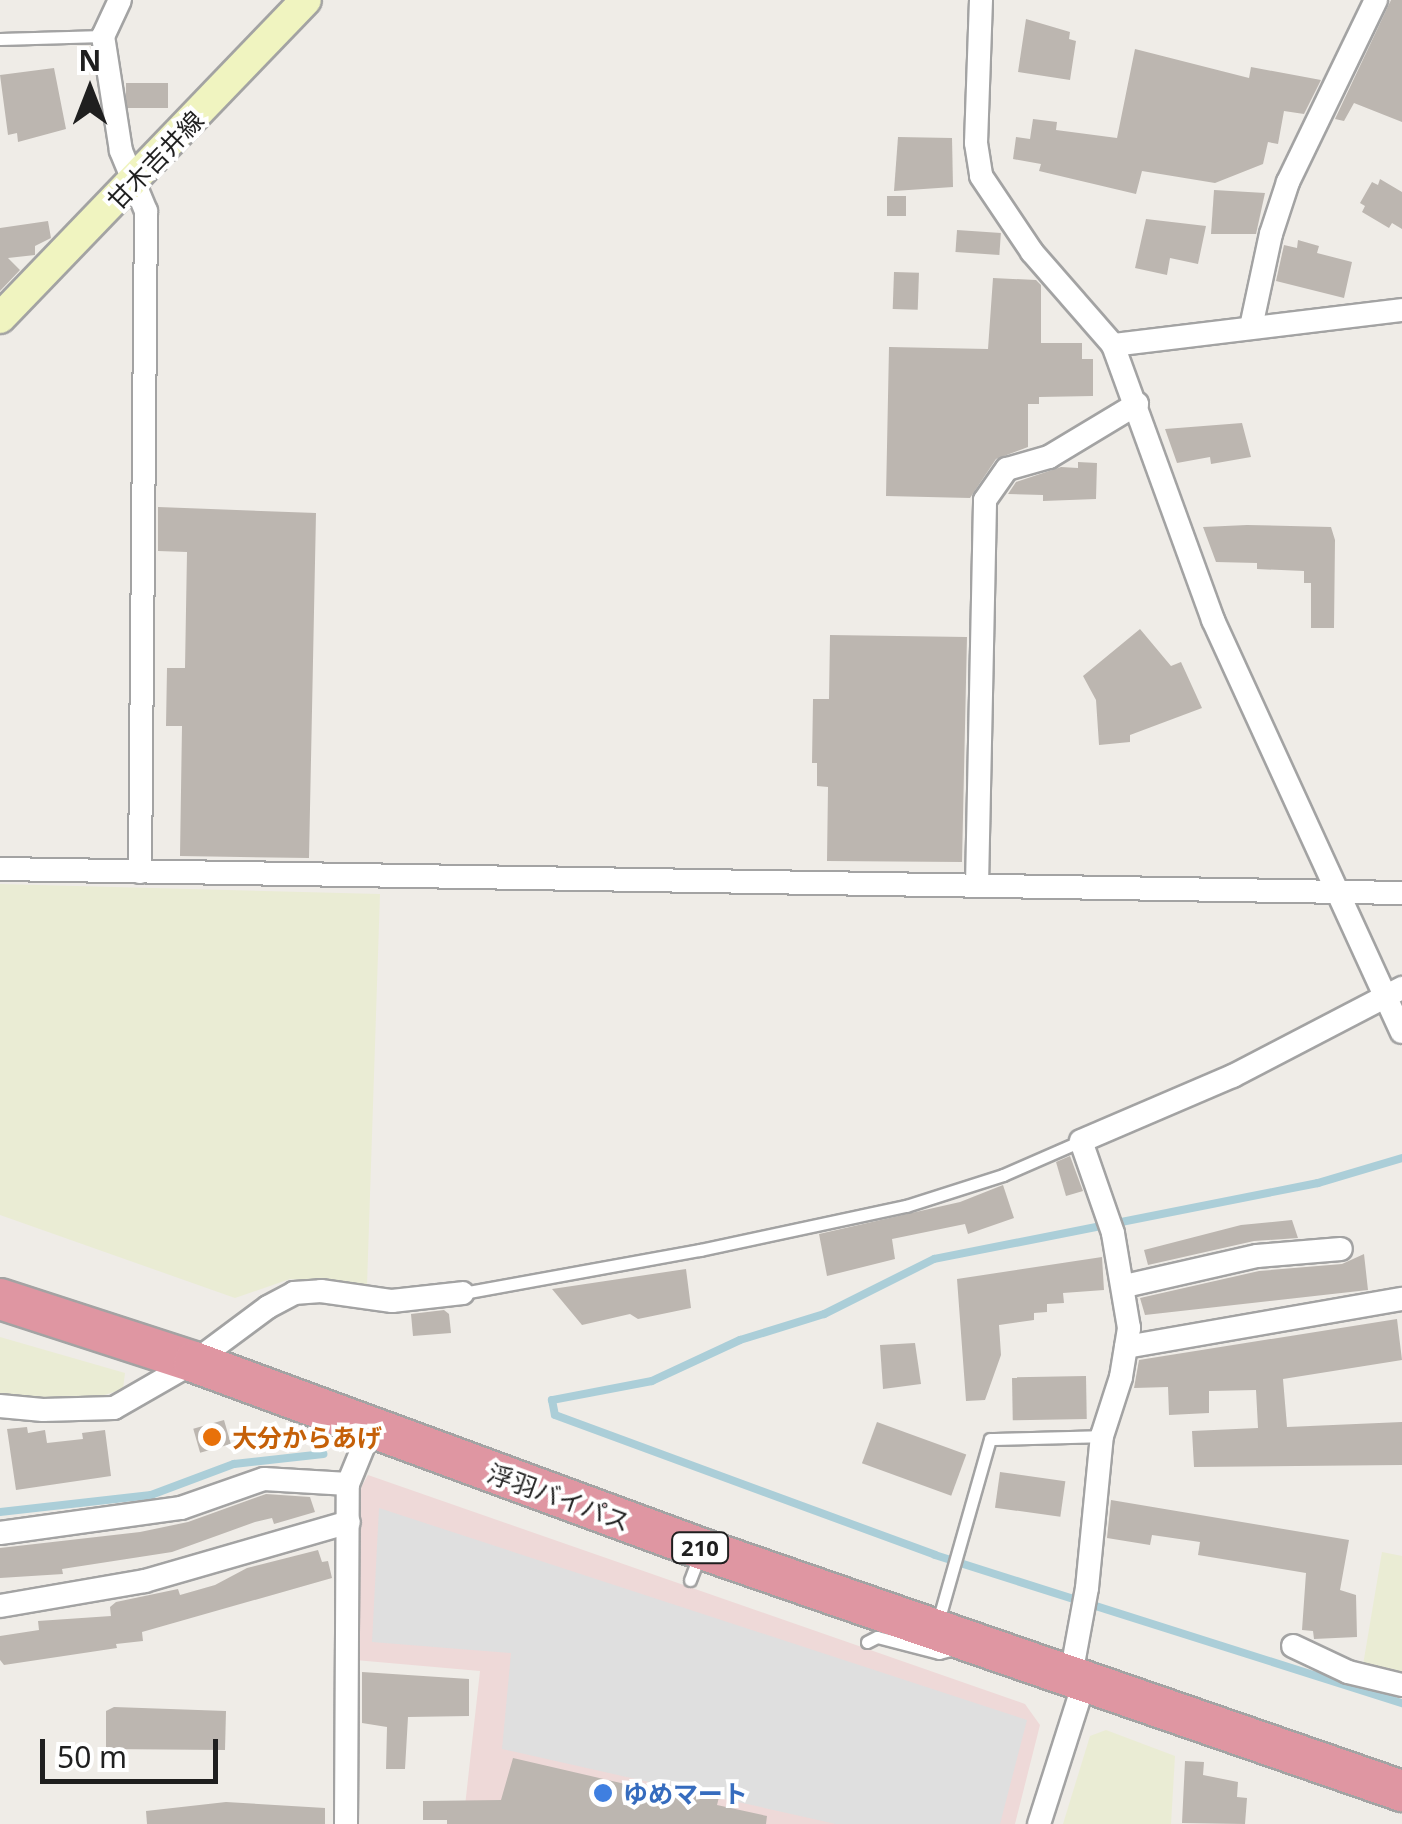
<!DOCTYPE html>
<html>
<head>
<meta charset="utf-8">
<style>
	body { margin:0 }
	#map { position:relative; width:1402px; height:1824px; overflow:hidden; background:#efece7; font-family:"Noto Sans","Noto Sans JP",sans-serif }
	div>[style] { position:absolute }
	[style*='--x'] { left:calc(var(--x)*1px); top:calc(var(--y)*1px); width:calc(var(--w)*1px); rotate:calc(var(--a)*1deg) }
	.commercial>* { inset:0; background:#eed9d8 }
	.farmland>* { inset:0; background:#eaecd4 }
	.parking>* { inset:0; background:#dfdfdf }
	.stream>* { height:8px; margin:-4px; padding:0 4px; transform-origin:4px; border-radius:4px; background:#abced8 }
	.building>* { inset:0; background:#bcb6b0; transform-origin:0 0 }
	.roads { filter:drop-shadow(2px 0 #a3a3a3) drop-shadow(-2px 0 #a3a3a3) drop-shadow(0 2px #a3a3a3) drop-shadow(0 -2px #a3a3a3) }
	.lane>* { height:11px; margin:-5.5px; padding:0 5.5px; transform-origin:5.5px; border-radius:5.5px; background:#fff }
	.street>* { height:22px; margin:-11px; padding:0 11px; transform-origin:11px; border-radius:11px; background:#fff }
	.secondary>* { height:30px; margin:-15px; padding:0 15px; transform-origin:15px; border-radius:15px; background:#f0f4c0 }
	.highway>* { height:40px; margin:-20px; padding:0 20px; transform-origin:20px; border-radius:20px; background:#df96a2 }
	.dots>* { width:28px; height:28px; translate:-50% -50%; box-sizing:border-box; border:5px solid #fff; border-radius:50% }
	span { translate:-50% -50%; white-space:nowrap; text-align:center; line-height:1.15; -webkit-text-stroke:8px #fff; paint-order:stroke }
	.shield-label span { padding:2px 8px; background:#fff; border:2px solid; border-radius:8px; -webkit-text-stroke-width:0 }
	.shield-label { font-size:22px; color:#1f1f1f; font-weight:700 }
	.street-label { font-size:25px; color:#1f1f1f }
	.food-label { font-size:25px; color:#c56008; font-weight:700 }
	.left { translate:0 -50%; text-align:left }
	.shop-label { font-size:25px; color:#366cbe; font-weight:700 }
	.north { position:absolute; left:40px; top:40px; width:100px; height:100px; -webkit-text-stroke:8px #fff; paint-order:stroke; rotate:0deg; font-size:28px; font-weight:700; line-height:40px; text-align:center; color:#1f1f1f }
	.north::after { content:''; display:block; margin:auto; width:35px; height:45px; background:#1f1f1f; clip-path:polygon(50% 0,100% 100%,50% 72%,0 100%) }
	.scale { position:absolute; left:40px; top:1739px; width:178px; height:45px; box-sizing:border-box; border:5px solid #1f1f1f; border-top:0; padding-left:12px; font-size:30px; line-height:35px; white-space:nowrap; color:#1f1f1f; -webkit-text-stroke:8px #fff; paint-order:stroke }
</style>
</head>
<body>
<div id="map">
	<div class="commercial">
		<div style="clip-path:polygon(368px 1475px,1025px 1704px,1040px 1725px,1015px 1824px,463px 1824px,480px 1671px,355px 1660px,358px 1493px)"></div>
	</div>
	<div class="farmland">
		<div style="clip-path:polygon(0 884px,380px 894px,367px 1286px,290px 1279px,235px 1298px,0 1215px)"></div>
		<div style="clip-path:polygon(0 1337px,125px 1373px,123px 1389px,83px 1402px,0 1395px)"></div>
		<div style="clip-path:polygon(1382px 1552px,1402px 1556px,1402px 1676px,1363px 1665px)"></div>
		<div style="clip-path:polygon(1106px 1730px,1175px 1756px,1171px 1824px,1063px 1824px,1090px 1736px)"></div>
	</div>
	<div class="parking">
		<div style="clip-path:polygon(379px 1508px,1027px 1720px,1000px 1824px,836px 1824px,502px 1749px,511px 1653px,372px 1642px)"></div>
	</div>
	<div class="stream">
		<div style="--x:1402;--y:1158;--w:88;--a:163.4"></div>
		<div style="--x:1318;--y:1183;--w:391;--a:168.8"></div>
		<div style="--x:934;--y:1259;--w:123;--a:153.4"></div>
		<div style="--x:824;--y:1314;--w:88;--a:162.8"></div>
		<div style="--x:740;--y:1340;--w:97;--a:155"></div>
		<div style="--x:652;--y:1381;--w:102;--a:169.2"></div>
		<div style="--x:552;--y:1400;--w:15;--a:79"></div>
		<div style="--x:555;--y:1415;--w:405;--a:20.2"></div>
		<div style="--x:935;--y:1555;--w:490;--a:17.6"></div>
		<div style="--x:0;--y:1512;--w:152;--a:-6.4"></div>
		<div style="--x:151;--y:1495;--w:89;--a:-20.5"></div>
		<div style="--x:234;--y:1464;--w:90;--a:-6.4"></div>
	</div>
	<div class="building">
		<div style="clip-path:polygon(1391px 0,1402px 0,1402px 122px,1354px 103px,1344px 121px,1335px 119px)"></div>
		<div style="clip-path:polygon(1026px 19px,1070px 32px,1069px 39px,1076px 41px,1070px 80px,1018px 72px)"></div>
		<div style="clip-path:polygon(1135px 49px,1249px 78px,1251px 67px,1321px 80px,1304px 114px,1284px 111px,1278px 144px,1268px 142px,1263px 164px,1215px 183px,1142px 171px,1136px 194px,1039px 171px,1041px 164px,1013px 159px,1016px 137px,1030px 139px,1033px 119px,1057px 122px,1056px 130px,1117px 138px)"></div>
		<div style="clip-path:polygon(54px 68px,66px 129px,18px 142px,17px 133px,8px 135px,0 75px)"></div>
		<div style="left:126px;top:83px;width:42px;height:25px"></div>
		<div style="clip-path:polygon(898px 137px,952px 138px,953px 187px,894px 191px)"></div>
		<div style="clip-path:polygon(1380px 179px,1402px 192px,1402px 229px,1392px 223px,1389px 228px,1362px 212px,1365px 206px,1360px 203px,1372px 182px,1378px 185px)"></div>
		<div style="clip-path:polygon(1214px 190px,1265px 193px,1256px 234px,1211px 234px)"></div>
		<div style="left:887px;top:196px;width:19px;height:20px"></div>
		<div style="clip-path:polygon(1146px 219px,1206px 226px,1198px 264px,1170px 258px,1167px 275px,1135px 268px)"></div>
		<div style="clip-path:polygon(48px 221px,51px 238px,35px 246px,35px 255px,8px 258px,20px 270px,0 291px,0 228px)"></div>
		<div style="left:957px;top:230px;width:44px;height:22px;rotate:4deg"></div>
		<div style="clip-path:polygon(1298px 240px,1319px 246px,1317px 253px,1352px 262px,1344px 298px,1276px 281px,1284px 245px,1297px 248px)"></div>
		<div style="left:894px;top:272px;width:25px;height:37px;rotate:2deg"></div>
		<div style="clip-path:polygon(993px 278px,1036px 280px,1041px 285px,1041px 343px,1082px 343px,1082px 359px,1093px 359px,1093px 396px,1039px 397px,1039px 404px,1028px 404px,1028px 447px,996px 459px,970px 498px,886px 496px,889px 347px,988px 349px)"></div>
		<div style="clip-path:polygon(1242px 423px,1251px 457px,1211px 464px,1210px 457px,1177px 463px,1165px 429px)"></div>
		<div style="clip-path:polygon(1078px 462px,1097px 463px,1096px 499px,1043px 501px,1043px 495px,1008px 494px,1016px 482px,1061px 467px,1078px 468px)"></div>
		<div style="clip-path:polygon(158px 507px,316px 513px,309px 858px,180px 856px,182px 726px,166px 726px,167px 668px,185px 668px,187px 552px,158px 551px)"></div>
		<div style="clip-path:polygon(1247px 525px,1331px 527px,1335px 540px,1334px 628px,1311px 628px,1311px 583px,1304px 583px,1304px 571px,1257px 569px,1257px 563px,1216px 562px,1203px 527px)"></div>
		<div style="clip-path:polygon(1140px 629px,1171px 666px,1181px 662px,1202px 708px,1130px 735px,1130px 742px,1099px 745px,1096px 700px,1083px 676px)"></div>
		<div style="clip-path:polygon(830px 635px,967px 637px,962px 862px,827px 861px,828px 787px,817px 786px,817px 763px,812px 763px,813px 699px,829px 699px)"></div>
		<div style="clip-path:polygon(1070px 1156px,1083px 1191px,1066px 1196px,1056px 1162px)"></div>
		<div style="clip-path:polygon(1003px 1185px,1014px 1218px,968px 1234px,965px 1224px,892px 1239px,895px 1259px,827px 1276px,819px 1234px,960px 1202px)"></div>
		<div style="clip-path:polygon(1292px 1220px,1298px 1238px,1254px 1241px,1148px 1265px,1144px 1250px,1241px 1225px)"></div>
		<div style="clip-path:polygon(1364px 1254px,1368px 1290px,1145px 1315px,1140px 1298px,1259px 1271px,1342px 1264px)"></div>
		<div style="clip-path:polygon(1102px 1257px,1104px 1290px,1063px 1293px,1064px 1303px,1047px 1304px,1047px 1312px,1034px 1313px,1034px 1320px,999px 1325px,1001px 1355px,985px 1400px,966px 1401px,957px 1279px)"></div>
		<div style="clip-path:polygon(686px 1269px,691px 1308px,638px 1319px,630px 1314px,582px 1325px,552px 1289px)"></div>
		<div style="clip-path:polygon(444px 1310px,449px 1314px,451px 1333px,413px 1336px,411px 1314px)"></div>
		<div style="clip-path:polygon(1397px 1319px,1402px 1360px,1283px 1379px,1287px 1427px,1402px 1422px,1402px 1465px,1194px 1467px,1192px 1431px,1258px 1428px,1256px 1390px,1209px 1391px,1209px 1413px,1169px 1415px,1168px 1387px,1134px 1388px,1139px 1360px)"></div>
		<div style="clip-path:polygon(915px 1343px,921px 1384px,883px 1389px,880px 1345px)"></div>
		<div style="left:1086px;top:1376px;width:43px;height:74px;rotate:89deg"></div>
		<div style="left:224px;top:1420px;width:25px;height:32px;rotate:74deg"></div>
		<div style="left:877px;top:1422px;width:95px;height:44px;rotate:20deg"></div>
		<div style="clip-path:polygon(27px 1427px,28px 1433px,45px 1430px,47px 1443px,83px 1439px,82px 1433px,105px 1430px,111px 1476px,16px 1490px,7px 1429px)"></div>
		<div style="left:1000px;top:1472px;width:66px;height:36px;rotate:8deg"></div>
		<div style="clip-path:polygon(266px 1494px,310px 1497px,315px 1512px,274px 1524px,272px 1518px,255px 1522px,172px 1552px,62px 1569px,63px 1574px,0 1578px,0 1548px,140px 1532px,188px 1522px)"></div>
		<div style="clip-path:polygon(1111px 1500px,1349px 1540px,1340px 1590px,1356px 1595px,1357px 1637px,1314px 1639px,1313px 1631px,1302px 1630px,1306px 1573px,1198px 1555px,1200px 1542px,1152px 1535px,1150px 1545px,1107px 1538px)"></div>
		<div style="clip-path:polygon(318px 1550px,322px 1562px,328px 1561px,332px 1578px,142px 1632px,143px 1641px,116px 1644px,117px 1648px,4px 1665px,0 1660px,0 1636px,39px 1630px,38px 1621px,111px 1616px,110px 1607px,116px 1602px,178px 1589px,180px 1595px,215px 1585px,247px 1568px)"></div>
		<div style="clip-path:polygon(362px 1672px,469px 1679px,469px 1716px,408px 1717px,405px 1769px,386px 1769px,387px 1727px,362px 1723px)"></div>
		<div style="clip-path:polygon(114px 1707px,226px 1711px,225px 1750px,106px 1749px,106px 1711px)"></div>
		<div style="clip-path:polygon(513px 1758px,651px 1790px,653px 1781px,719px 1797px,717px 1805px,767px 1816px,766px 1824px,447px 1824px,447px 1820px,423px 1820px,423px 1801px,501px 1800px)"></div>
		<div style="clip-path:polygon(1185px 1761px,1204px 1762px,1203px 1775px,1238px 1782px,1237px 1797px,1247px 1798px,1245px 1824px,1182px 1823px)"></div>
		<div style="clip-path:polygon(226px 1802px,325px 1808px,325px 1824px,147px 1824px,146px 1811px)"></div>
	</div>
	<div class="roads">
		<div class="lane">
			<div style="--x:0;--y:39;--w:103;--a:-1.7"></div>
			<div style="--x:463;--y:1293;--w:241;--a:-10.3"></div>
			<div style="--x:700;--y:1250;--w:211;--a:-12.1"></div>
			<div style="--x:906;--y:1206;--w:102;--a:-17.7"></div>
			<div style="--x:1003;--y:1175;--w:85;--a:-23.6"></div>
			<div style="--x:690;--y:1580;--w:26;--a:-69"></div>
			<div style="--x:937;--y:1625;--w:193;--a:-74.1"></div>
			<div style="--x:990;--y:1439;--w:112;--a:-1.5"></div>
			<div style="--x:867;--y:1642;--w:11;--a:-27"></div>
			<div style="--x:877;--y:1637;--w:64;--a:14.5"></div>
			<div style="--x:939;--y:1653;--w:16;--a:-15"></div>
		</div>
		<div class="street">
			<div style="--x:120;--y:0;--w:40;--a:115"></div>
			<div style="--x:103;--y:36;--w:116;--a:81.1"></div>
			<div style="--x:121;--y:151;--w:65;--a:67.4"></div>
			<div style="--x:146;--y:211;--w:661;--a:90.52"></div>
			<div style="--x:981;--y:0;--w:143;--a:92"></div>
			<div style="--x:976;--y:143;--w:33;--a:81"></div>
			<div style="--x:981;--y:176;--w:92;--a:56.1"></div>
			<div style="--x:1032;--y:252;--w:123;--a:48.9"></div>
			<div style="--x:1113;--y:345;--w:293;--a:70"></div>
			<div style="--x:1213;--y:620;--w:453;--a:65.4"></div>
			<div style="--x:1251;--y:327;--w:95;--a:-77.9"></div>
			<div style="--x:1271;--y:234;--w:55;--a:-71.9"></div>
			<div style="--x:1288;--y:182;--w:202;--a:-64.2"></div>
			<div style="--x:1113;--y:345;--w:291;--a:-6.9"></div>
			<div style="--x:0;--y:869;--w:1402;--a:0.98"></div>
			<div style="--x:977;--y:885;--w:385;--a:-88.8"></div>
			<div style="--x:985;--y:500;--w:38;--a:-55"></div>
			<div style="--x:1007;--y:469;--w:44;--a:-15.9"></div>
			<div style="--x:1049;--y:457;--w:103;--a:-31.1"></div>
			<div style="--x:1125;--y:1286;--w:135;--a:-12.8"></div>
			<div style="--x:1257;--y:1256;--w:84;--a:-4.8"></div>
			<div style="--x:1126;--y:1347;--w:280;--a:-9.9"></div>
			<div style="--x:0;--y:1406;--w:43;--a:5.3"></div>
			<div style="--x:43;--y:1410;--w:71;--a:-1.6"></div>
			<div style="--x:114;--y:1408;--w:92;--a:-29.9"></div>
			<div style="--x:194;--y:1362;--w:92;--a:-36.6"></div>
			<div style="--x:268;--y:1307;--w:30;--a:-28"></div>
			<div style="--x:294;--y:1293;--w:27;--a:-4"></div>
			<div style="--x:321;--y:1291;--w:72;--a:8"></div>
			<div style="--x:392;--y:1301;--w:71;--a:-6.4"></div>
			<div style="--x:0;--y:1533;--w:183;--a:-7.9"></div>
			<div style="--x:181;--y:1508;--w:88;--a:-19.3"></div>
			<div style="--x:264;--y:1479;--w:84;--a:3.4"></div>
			<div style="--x:0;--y:1606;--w:147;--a:-9.8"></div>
			<div style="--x:145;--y:1581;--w:212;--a:-16.1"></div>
			<div style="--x:1293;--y:1646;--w:61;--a:25.3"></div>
			<div style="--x:1348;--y:1672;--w:56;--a:13.5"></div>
			<div style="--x:1071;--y:1675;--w:88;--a:-79.6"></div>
			<div style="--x:1087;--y:1588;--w:153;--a:-84.4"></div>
			<div style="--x:1102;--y:1436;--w:62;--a:-72.1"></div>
			<div style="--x:1121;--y:1377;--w:50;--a:-80.7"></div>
			<div style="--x:1129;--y:1328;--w:96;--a:-99.6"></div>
			<div style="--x:1113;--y:1233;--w:97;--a:-109.2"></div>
			<div style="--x:1081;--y:1141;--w:165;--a:-23.2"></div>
			<div style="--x:1233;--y:1076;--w:191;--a:-27.5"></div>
			<div style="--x:346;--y:1824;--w:340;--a:-89.7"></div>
			<div style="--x:348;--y:1484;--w:61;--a:-67.7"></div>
			<div style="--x:1039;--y:1824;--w:151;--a:-72.3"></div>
		</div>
		<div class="secondary">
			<div style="--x:0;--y:318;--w:441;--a:-46.1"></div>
		</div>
		<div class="highway">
			<div style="--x:0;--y:1299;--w:204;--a:18"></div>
			<div style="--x:194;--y:1362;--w:541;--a:20.21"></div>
			<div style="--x:702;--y:1549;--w:741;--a:19.07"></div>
		</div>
	</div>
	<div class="dots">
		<div style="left:212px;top:1437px;background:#e8710a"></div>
		<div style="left:603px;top:1793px;background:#3f7fe0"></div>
	</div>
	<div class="shield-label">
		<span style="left:700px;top:1548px">210</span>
	</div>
	<div class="street-label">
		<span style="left:155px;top:160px;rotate:-46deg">甘木吉井線</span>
		<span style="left:559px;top:1497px;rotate:20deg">浮羽バイパス</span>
	</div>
	<div class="food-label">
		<span class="left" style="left:232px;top:1437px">大分からあげ</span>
	</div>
	<div class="shop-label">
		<span class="left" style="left:623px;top:1793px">ゆめマート</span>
	</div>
	<div class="north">N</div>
	<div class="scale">50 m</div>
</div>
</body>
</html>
